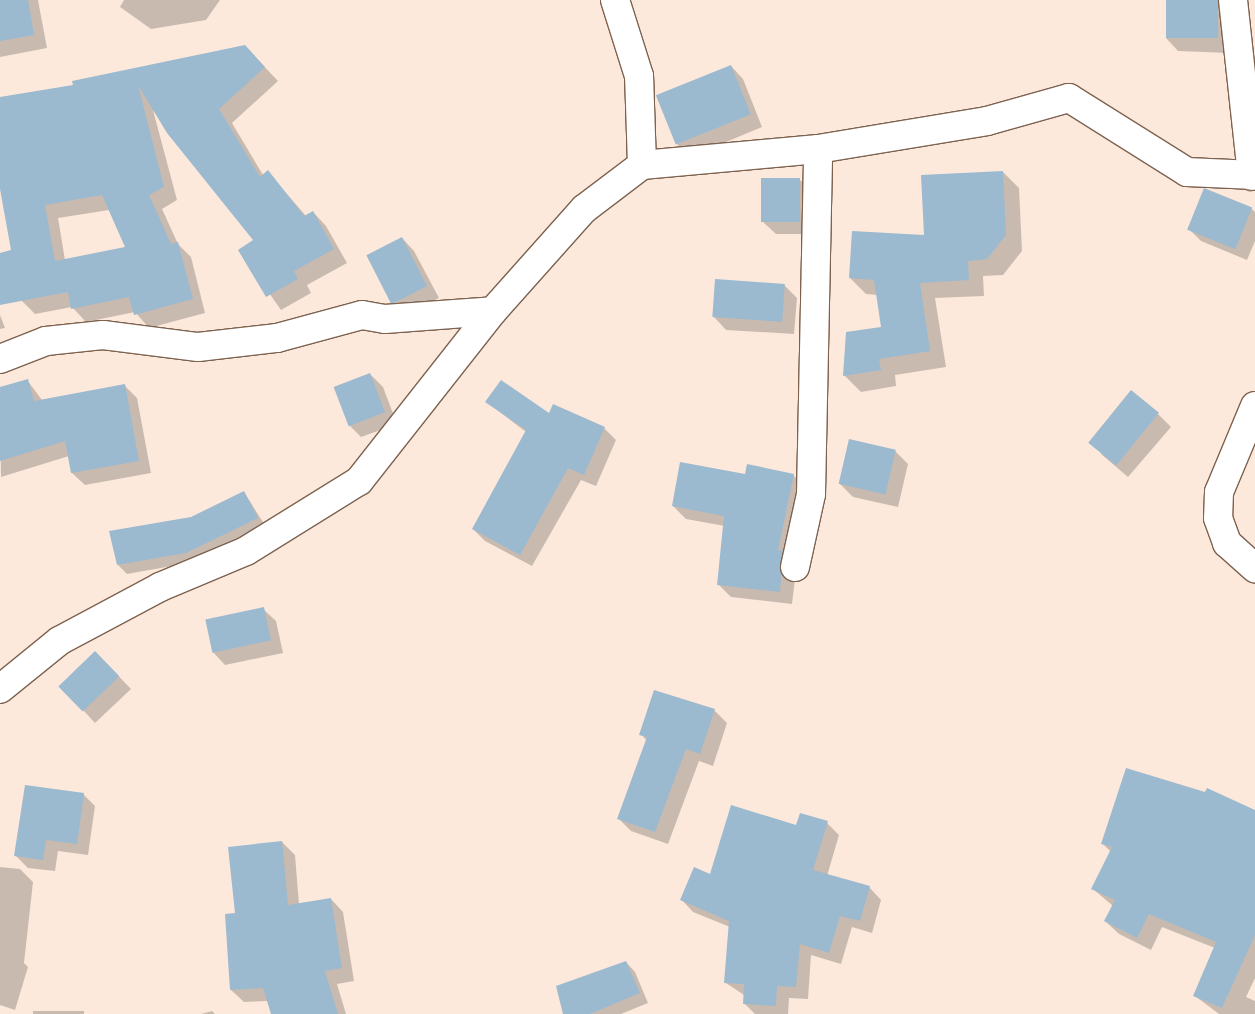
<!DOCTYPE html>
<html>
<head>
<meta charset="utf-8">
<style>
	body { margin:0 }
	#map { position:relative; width:1255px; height:1014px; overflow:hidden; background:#fce9dc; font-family:"Crimson Pro",serif }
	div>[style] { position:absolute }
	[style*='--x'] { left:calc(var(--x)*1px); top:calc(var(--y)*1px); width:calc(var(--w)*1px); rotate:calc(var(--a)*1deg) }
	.shadow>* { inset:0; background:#0003; transform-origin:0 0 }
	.building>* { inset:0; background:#9bb9cf; transform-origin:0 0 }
	.roads { filter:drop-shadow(1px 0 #7d624f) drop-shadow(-1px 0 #7d624f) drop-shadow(0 1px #7d624f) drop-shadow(0 -1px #7d624f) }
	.street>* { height:28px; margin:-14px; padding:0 14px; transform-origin:14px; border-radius:14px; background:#fff }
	span { translate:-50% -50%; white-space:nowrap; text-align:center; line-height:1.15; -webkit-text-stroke:5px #fafafa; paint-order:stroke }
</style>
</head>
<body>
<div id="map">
	<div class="shadow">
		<div style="clip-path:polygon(0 0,38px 0,47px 48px,0 57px)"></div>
		<div style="clip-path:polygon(124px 0,220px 0,206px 20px,151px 29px,120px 7px)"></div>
		<div style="clip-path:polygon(1167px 0,1229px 0,1229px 53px,1178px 51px,1166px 38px)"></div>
		<div style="clip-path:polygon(evenodd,258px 60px,278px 81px,232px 123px,263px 175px,268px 172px,306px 216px,313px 212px,326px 226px,347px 263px,307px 285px,311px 293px,281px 310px,239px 250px,255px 240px,153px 110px,177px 200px,162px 209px,178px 244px,191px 257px,205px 313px,149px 328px,135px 312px,86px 322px,72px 307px,35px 314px,21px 300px,0 182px,0 98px,258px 60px,109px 210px,127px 248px,65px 260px,58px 218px,109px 210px)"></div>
		<div style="clip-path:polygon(731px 66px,743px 79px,762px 127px,690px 157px,677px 144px)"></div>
		<div style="clip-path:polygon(1003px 172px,1019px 188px,1022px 251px,1003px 275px,983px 276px,984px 296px,935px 298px,946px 367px,895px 375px,896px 386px,861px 392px,845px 376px,847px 334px,883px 328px,878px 295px,866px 294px,850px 278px,925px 237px)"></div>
		<div style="clip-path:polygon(799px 179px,812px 192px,812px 234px,776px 234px,763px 222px)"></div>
		<div style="clip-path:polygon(1251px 208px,1255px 212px,1255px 241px,1247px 260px,1201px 241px,1188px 228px)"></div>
		<div style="clip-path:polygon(402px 238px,414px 251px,439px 298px,404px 315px,391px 302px)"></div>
		<div style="clip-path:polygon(784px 285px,797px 298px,794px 334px,726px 330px,714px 317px)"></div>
		<div style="clip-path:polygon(0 315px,5px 328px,0 329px)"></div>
		<div style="clip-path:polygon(370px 374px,383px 387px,397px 424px,361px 437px,348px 424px)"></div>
		<div style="clip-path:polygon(27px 380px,42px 400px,124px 385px,137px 398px,151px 473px,85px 485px,72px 473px,69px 456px,1px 477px,0 389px)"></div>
		<div style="clip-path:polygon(487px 402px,604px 428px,616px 440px,596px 486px,581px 480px,532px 566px,485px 541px,473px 529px,526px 432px)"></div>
		<div style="clip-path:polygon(1158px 414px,1171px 427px,1128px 477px,1101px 454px)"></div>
		<div style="clip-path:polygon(895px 451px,908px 464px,898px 507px,853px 497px,840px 484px)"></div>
		<div style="clip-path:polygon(793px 475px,806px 488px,792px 604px,731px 597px,718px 584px,725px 526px,686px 519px,673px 506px,746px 476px)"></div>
		<div style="clip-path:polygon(244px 492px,266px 527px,195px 562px,127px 574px,118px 565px)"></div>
		<div style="clip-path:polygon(263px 609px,276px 621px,283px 653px,225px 665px,213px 652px)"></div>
		<div style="clip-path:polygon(108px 665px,131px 689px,95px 723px,83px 710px)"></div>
		<div style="clip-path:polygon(714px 710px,727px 723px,713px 766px,699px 761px,668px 844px,631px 831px,618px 818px,647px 741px,641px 734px)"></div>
		<div style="clip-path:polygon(83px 794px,95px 806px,88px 855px,58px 851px,55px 871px,28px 868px,16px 856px)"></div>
		<div style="clip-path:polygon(1255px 811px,1255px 978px,1246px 997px,1255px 1001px,1255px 1014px,1219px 1014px,1195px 996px,1215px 948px,1162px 927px,1151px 950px,1119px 934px,1105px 921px,1113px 906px,1093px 889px,1111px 852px,1103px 844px)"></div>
		<div style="clip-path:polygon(827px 823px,839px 835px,827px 876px,869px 887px,881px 900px,872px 933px,852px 927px,841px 964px,811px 955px,808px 999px,789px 998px,788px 1014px,755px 1014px,744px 1003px,744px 995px,726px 983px,730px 927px,693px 912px,681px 899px,711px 876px,797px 826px)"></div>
		<div style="clip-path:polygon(282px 842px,295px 855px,299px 904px,331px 899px,343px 912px,354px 981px,337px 984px,346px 1014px,272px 1014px,268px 1001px,244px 1002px,231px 990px,237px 914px)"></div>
		<div style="clip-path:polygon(0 867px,20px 869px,33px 882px,24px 963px,28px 967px,15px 1010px,0 1005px)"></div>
		<div style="clip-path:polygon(626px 962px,635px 972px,648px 1003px,621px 1014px,565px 1014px)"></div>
		<div style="left:33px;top:1011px;width:51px;height:3px"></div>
		<div style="clip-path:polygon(212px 1011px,215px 1014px,201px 1014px)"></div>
	</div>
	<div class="building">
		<div style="clip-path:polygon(0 0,28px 0,34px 35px,0 41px)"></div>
		<div style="left:1166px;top:0;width:52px;height:38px"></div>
		<div style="clip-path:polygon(evenodd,245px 45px,265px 67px,219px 109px,260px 177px,268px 170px,304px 216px,313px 211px,334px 249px,294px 271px,298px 279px,266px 297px,238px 250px,253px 240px,167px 133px,138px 85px,164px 187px,149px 195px,171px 244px,178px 242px,193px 299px,134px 315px,129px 297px,71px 309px,68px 292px,0 305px,0 253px,11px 250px,0 189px,0 97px,73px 85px,72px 81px,245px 45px,102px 195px,125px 247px,55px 261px,45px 205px,102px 195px)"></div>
		<div style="left:731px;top:65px;width:53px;height:81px;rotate:68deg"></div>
		<div style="clip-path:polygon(1003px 171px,1006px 235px,987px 259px,968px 261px,969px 280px,920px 283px,930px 351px,879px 359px,881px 370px,843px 376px,846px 332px,881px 327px,874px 280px,849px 278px,852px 231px,924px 235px,921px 175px)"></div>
		<div style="left:761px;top:178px;width:39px;height:44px"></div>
		<div style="left:1204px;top:188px;width:52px;height:45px;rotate:22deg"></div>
		<div style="left:402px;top:237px;width:55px;height:40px;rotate:63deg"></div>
		<div style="left:715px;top:279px;width:70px;height:38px;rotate:4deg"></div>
		<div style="left:370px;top:373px;width:42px;height:39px;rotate:69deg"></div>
		<div style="clip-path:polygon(28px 379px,34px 401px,125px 384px,139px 461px,71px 473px,65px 441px,0 461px,0 387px)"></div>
		<div style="clip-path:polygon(501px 380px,549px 413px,553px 404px,605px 427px,584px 475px,568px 468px,520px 555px,472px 529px,526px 430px,485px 402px)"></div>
		<div style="left:1131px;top:390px;width:36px;height:68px;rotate:39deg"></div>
		<div style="left:849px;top:439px;width:48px;height:46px;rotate:13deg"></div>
		<div style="clip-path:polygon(680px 462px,745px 474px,747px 464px,794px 474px,778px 550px,783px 551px,780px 592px,717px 585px,724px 516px,672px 506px)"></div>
		<div style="clip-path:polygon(244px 491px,258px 518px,186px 553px,117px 565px,109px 531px,191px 517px)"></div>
		<div style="left:264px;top:607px;width:34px;height:60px;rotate:78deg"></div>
		<div style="left:95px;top:651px;width:35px;height:51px;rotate:46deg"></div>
		<div style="clip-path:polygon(654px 690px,715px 709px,700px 754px,686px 749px,655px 832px,617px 819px,647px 737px,639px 735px)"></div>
		<div style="clip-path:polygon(1126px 768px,1205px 792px,1207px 788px,1255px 810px,1255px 935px,1222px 1008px,1193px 996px,1216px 942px,1149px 914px,1137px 938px,1104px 921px,1115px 900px,1091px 889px,1112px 847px,1101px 844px)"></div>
		<div style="clip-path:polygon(25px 785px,84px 793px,77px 844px,46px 840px,43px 860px,14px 856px)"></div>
		<div style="clip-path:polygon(731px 805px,796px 825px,800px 813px,828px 821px,813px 870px,870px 886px,860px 921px,840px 916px,829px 953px,800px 944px,796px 987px,777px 986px,776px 1006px,743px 1004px,744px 984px,724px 983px,729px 921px,680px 900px,694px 867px,710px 874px)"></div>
		<div style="clip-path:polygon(282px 841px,288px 905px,331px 898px,342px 968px,325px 971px,338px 1014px,271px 1014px,263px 988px,230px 990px,225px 914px,235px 913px,228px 847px)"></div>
		<div style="clip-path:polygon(626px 961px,640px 993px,590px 1014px,563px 1014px,556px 986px)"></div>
	</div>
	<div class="roads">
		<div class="street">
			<div style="--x:1233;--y:0;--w:177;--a:83.8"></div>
			<div style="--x:642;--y:165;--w:177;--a:-5.2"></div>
			<div style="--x:818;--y:149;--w:171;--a:-9.4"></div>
			<div style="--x:987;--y:121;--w:85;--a:-15.7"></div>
			<div style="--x:1069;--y:98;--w:139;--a:32.1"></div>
			<div style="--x:1187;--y:172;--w:68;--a:2.5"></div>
			<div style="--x:0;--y:359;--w:49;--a:-21.4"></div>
			<div style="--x:46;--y:341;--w:57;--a:-6"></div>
			<div style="--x:103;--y:335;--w:96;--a:7.2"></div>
			<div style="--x:198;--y:347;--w:80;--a:-6.5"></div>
			<div style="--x:277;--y:338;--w:88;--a:-15.1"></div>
			<div style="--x:362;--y:315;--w:23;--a:10"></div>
			<div style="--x:385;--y:319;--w:108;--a:-4.2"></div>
			<div style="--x:1255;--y:406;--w:93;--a:112.7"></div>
			<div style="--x:1219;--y:492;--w:26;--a:92"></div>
			<div style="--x:1218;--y:518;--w:27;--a:70"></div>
			<div style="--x:1227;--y:543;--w:38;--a:42"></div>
			<div style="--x:795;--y:567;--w:75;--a:-77.6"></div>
			<div style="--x:811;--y:494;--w:345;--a:-88.8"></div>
			<div style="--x:0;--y:689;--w:76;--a:-39.1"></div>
			<div style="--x:59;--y:641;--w:115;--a:-28.1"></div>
			<div style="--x:160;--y:587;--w:93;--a:-22.7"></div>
			<div style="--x:246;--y:551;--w:133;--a:-31.8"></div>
			<div style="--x:359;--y:481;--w:216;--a:-51.8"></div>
			<div style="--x:493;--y:311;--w:137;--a:-48.3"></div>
			<div style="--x:584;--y:209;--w:73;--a:-37.2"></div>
			<div style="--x:642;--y:165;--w:89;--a:-91.9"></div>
			<div style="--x:639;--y:76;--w:80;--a:-107.5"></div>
		</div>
	</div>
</div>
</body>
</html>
